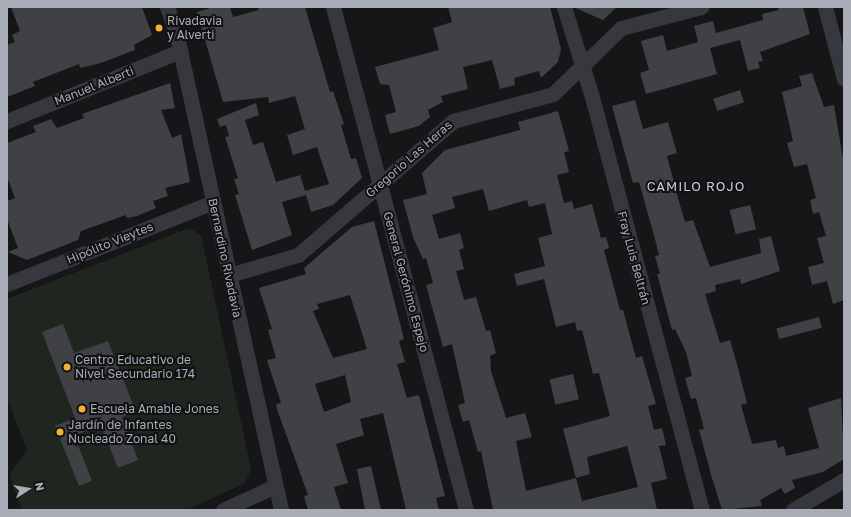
<!DOCTYPE html>
<html>
<head>
<meta charset="utf-8">
<style>
	body { margin:0 }
	#map { position:relative; width:851px; height:517px; overflow:hidden; background:#161618; font-family:"Golos Text",sans-serif }
	div>[style] { position:absolute }
	[style*='--x'] { left:calc(var(--x)*1px); top:calc(var(--y)*1px); width:calc(var(--w)*1px); rotate:calc(var(--a)*1deg) }
	.green>* { inset:0; background:#1e261f }
	.building>* { inset:0; background:#404145; transform-origin:0 0 }
	.street>* { height:15px; margin:-7.5px; padding:0 7.5px; transform-origin:7.5px; border-radius:7.5px; background:#37383d }
	.dots>* { width:11px; height:11px; translate:-50% -50%; box-sizing:border-box; border:2px solid #111113; border-radius:50% }
	span { translate:-50% -50%; white-space:nowrap; text-align:center; line-height:1.15; -webkit-text-stroke:4px #111113; paint-order:stroke }
	.poi-label { font-size:12px; color:#a8adb8 }
	.left { translate:0 -50%; text-align:left }
	.street-label { font-size:12px; color:#a8adb8 }
	.neighbourhood-label { font-size:13px; color:#c9ccd4; letter-spacing:1px }
	.frame { position:absolute; inset:0; border:8px solid #a8adb8; pointer-events:none }
	.north { position:absolute; left:8px; top:469px; width:40px; height:40px; -webkit-text-stroke:3px #111113; paint-order:stroke; rotate:78deg; font-size:11px; font-weight:700; line-height:16px; text-align:center; color:#a8adb8 }
	.north::after { content:''; display:block; margin:auto; width:14px; height:18px; background:#a8adb8; clip-path:polygon(50% 0,100% 100%,50% 72%,0 100%) }
</style>
</head>
<body>
<div id="map">
	<div class="green">
		<div style="clip-path:polygon(189px 228px,201px 235px,251px 469px,245px 483px,187px 510px,22px 510px,9px 475px,27px 450px,7px 398px,7px 299px)"></div>
	</div>
	<div class="building">
		<div style="clip-path:polygon(11px 7px,142px 7px,152px 35px,134px 45px,135px 50px,101px 63px,80px 68px,79px 64px,33px 82px,35px 86px,7px 97px,7px 45px,15px 42px,12px 35px,20px 31px)"></div>
		<div style="clip-path:polygon(213px 7px,230px 7px,233px 17px,259px 10px,258px 7px,305px 7px,330px 92px,333px 91px,344px 124px,341px 125px,351px 159px,356px 158px,362px 178px,333px 205px,311px 212px,306px 195px,282px 202px,292px 235px,252px 250px,235px 195px,239px 194px,234px 179px,238px 178px,225px 137px,229px 136px,226px 125px,220px 127px,217px 119px,256px 103px,259px 115px,245px 120px,253px 145px,263px 142px,276px 182px,300px 175px,305px 191px,329px 184px,317px 147px,293px 155px,287px 135px,305px 129px,295px 96px,269px 103px,268px 97px,223px 102px,197px 12px)"></div>
		<div style="clip-path:polygon(448px 7px,550px 7px,561px 49px,558px 62px,541px 78px,539px 71px,514px 78px,515px 85px,500px 89px,492px 60px,463px 67px,468px 89px,441px 96px,443px 102px,428px 110px,430px 117px,419px 126px,390px 134px,385px 115px,396px 112px,389px 85px,380px 84px,375px 67px,439px 50px,433px 28px,452px 22px)"></div>
		<div style="clip-path:polygon(573px 7px,617px 7px,603px 20px)"></div>
		<div style="clip-path:polygon(778px 7px,803px 7px,810px 34px,760px 52px,763px 61px,758px 62px,760px 68px,748px 71px,740px 40px,710px 48px,717px 74px,646px 94px,640px 73px,649px 70px,641px 41px,663px 35px,667px 51px,698px 42px,694px 26px,713px 21px,716px 33px,763px 20px,762px 14px,779px 10px)"></div>
		<div style="clip-path:polygon(812px 73px,824px 107px,834px 105px,844px 165px,844px 300px,833px 304px,827px 281px,812px 285px,808px 267px,824px 263px,817px 238px,826px 236px,819px 212px,813px 214px,810px 200px,816px 198px,807px 164px,794px 167px,787px 143px,793px 141px,782px 92px,802px 86px,799px 76px)"></div>
		<div style="clip-path:polygon(170px 83px,175px 108px,161px 110px,172px 138px,181px 134px,190px 182px,165px 188px,168px 196px,153px 201px,156px 208px,137px 216px,127px 218px,126px 215px,81px 231px,78px 240px,27px 260px,8px 252px,18px 248px,7px 219px,7px 201px,15px 198px,7px 177px,7px 143px,36px 132px,33px 126px,51px 119px,57px 128px,84px 118px,82px 114px)"></div>
		<div style="left:740px;top:90px;width:13px;height:28px;rotate:72deg"></div>
		<div style="clip-path:polygon(635px 100px,643px 129px,668px 122px,677px 153px,667px 156px,678px 198px,685px 222px,693px 220px,710px 267px,761px 253px,759px 239px,771px 236px,780px 271px,741px 284px,740px 279px,715px 285px,716px 291px,705px 294px,720px 343px,730px 340px,737px 364px,747px 403px,741px 405px,752px 444px,776px 440px,778px 448px,784px 446px,786px 456px,819px 448px,808px 408px,841px 398px,844px 459px,823px 472px,792px 480px,795px 488px,785px 494px,781px 488px,760px 500px,762px 506px,722px 510px,712px 478px,699px 430px,704px 429px,696px 398px,691px 399px,685px 378px,692px 376px,686px 352px,675px 329px,672px 330px,657px 274px,660px 274px,655px 256px,659px 255px,655px 239px,639px 182px,633px 183px,612px 106px)"></div>
		<div style="clip-path:polygon(evenodd,558px 111px,569px 151px,564px 152px,569px 172px,557px 175px,564px 203px,572px 201px,574px 209px,592px 204px,601px 238px,606px 237px,609px 248px,604px 250px,620px 310px,623px 310px,636px 358px,642px 356px,656px 404px,648px 406px,654px 430px,662px 428px,666px 445px,659px 446px,667px 479px,651px 483px,657px 510px,493px 510px,481px 451px,478px 452px,469px 420px,463px 422px,458px 405px,465px 403px,452px 344px,443px 347px,426px 285px,433px 283px,426px 258px,423px 259px,413px 237px,403px 200px,427px 194px,422px 173px,445px 150px,520px 130px,518px 122px,558px 111px,483px 189px,489px 211px,527px 200px,529px 207px,545px 203px,552px 234px,538px 238px,545px 266px,514px 274px,517px 286px,544px 279px,556px 327px,575px 322px,577px 331px,582px 330px,593px 374px,599px 373px,610px 416px,563px 429px,576px 478px,526px 491px,516px 441px,532px 437px,525px 413px,506px 418px,491px 371px,490px 356px,496px 353px,490px 330px,486px 331px,476px 297px,464px 300px,456px 271px,464px 269px,459px 250px,464px 248px,460px 233px,439px 239px,432px 215px,455px 208px,452px 197px,483px 189px,558px 111px,627px 446px,638px 487px,582px 501px,576px 478px,590px 474px,587px 457px,627px 446px)"></div>
		<div style="left:750px;top:205px;width:25px;height:21px;rotate:76deg"></div>
		<div style="clip-path:polygon(evenodd,374px 221px,404px 339px,399px 341px,405px 362px,397px 364px,407px 398px,419px 395px,445px 496px,436px 498px,439px 510px,406px 510px,383px 413px,360px 419px,364px 435px,336px 444px,348px 483px,334px 487px,341px 510px,308px 510px,304px 496px,308px 495px,278px 412px,276px 404px,281px 403px,267px 360px,276px 358px,268px 330px,272px 329px,259px 288px,306px 274px,304px 268px,352px 227px,374px 221px,350px 295px,367px 349px,333px 358px,313px 311px,319px 309px,317px 304px,350px 295px,374px 221px,345px 375px,351px 402px,324px 412px,315px 384px,345px 375px)"></div>
		<div style="left:819px;top:317px;width:11px;height:44px;rotate:75deg"></div>
		<div style="clip-path:polygon(63px 324px,74px 353px,108px 341px,136px 412px,122px 417px,138px 460px,118px 468px,101px 425px,79px 434px,80px 439px,76px 440px,92px 481px,79px 486px,55px 426px,75px 418px,42px 332px)"></div>
		<div style="left:573px;top:374px;width:26px;height:24px;rotate:77deg"></div>
		<div style="clip-path:polygon(371px 466px,381px 510px,365px 510px,357px 469px)"></div>
	</div>
	<div class="street">
		<div style="--x:167;--y:7;--w:27;--a:70"></div>
		<div style="--x:176;--y:32;--w:489;--a:77.6"></div>
		<div style="--x:333;--y:7;--w:520;--a:75.19"></div>
		<div style="--x:564;--y:7;--w:94;--a:72.7"></div>
		<div style="--x:592;--y:97;--w:427;--a:75.1"></div>
		<div style="--x:825;--y:7;--w:74;--a:75.2"></div>
		<div style="--x:7;--y:121;--w:187;--a:-22"></div>
		<div style="--x:229;--y:275;--w:72;--a:-16.2"></div>
		<div style="--x:298;--y:255;--w:205;--a:-40.8"></div>
		<div style="--x:453;--y:121;--w:104;--a:-15.1"></div>
		<div style="--x:553;--y:94;--w:95;--a:-44.1"></div>
		<div style="--x:621;--y:28;--w:83;--a:-14.7"></div>
		<div style="--x:7;--y:284;--w:222;--a:-21.7"></div>
		<div style="--x:223;--y:510;--w:57;--a:-24.8"></div>
		<div style="--x:793;--y:510;--w:59;--a:-30.5"></div>
	</div>
	<div class="dots">
		<div style="left:159px;top:28px;background:#f2b134"></div>
		<div style="left:67px;top:367px;background:#f2b134"></div>
		<div style="left:82px;top:409px;background:#f2b134"></div>
		<div style="left:60px;top:432px;background:#f2b134"></div>
	</div>
	<div class="poi-label">
		<span class="left" style="left:167px;top:28px">Rivadavia<br>y Alverti</span>
		<span class="left" style="left:75px;top:367px">Centro Educativo de<br>Nivel Secundario 174</span>
		<span class="left" style="left:90px;top:409px">Escuela Amable Jones</span>
		<span class="left" style="left:68px;top:432px">Jardín de Infantes<br>Nucleado Zonal 40</span>
	</div>
	<div class="street-label">
		<span style="left:94px;top:86px;rotate:-22deg">Manuel Alberti</span>
		<span style="left:409px;top:159px;rotate:-41deg">Gregorio Las Heras</span>
		<span style="left:110px;top:243px;rotate:-22deg">Hipólito Vieytes</span>
		<span style="left:225px;top:258px;rotate:78deg">Bernardino Rivadavia</span>
		<span style="left:634px;top:258px;rotate:75deg">Fray Luis Beltrán</span>
		<span style="left:406px;top:282px;rotate:75deg">General Gerónimo Espejo</span>
	</div>
	<div class="neighbourhood-label">
		<span style="left:696px;top:186px">CAMILO ROJO</span>
	</div>
	<div class="frame"></div>
	<div class="north">N</div>
</div>
</body>
</html>
